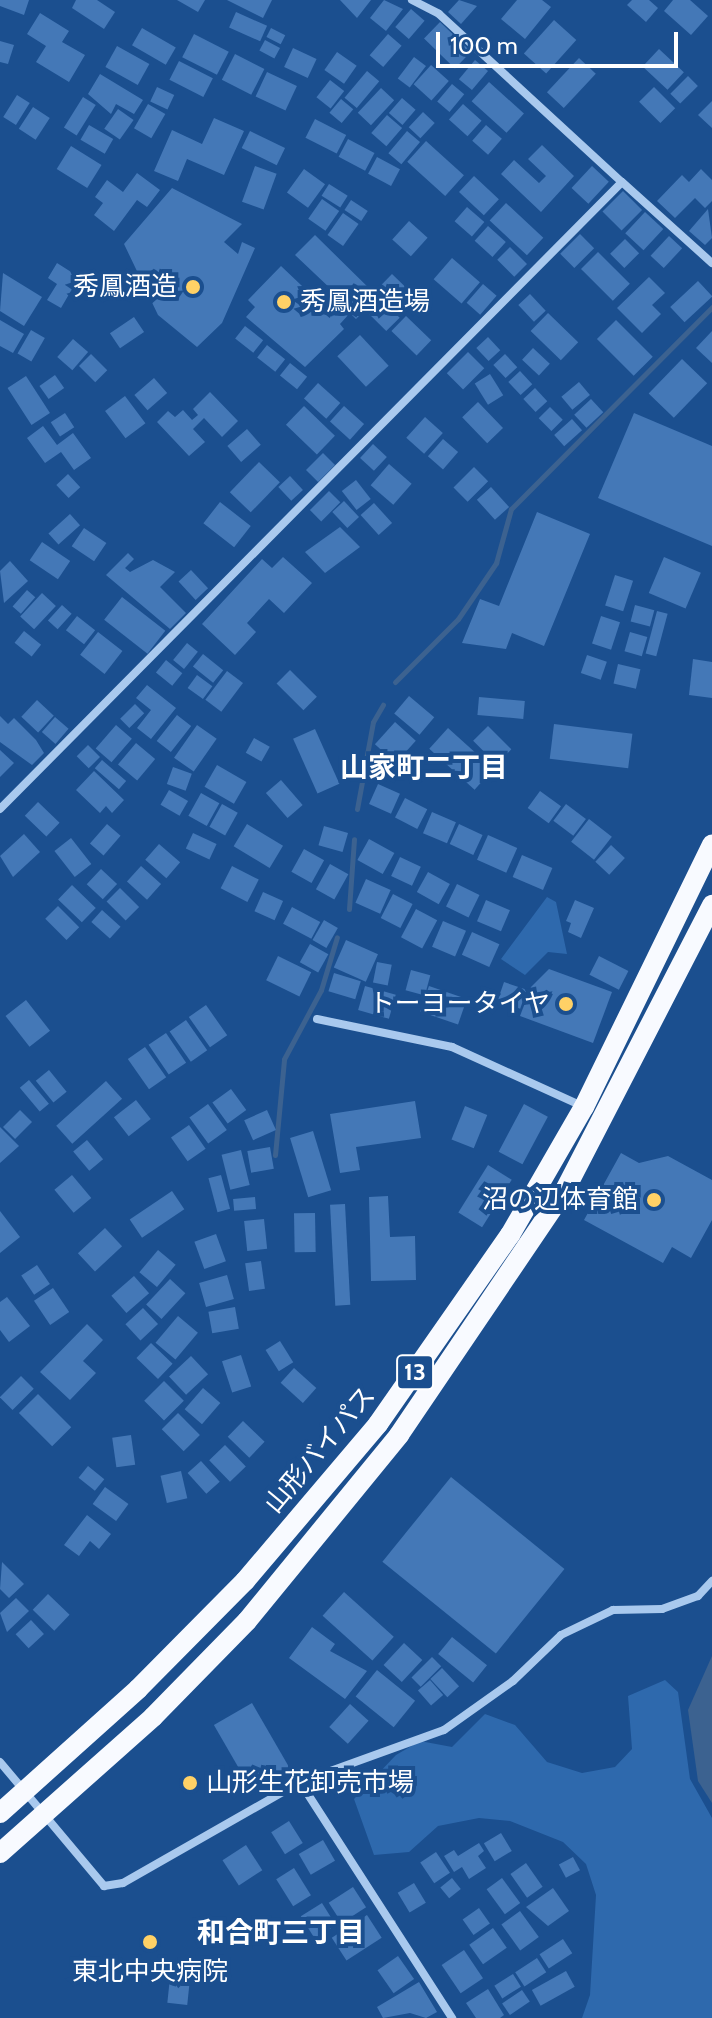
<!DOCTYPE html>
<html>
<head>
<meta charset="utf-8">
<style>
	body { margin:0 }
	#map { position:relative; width:712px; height:2018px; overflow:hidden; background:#1b4f8f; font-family:Cabin,"Noto Sans JP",sans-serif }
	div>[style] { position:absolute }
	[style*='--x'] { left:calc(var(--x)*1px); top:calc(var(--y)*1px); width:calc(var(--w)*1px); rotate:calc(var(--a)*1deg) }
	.green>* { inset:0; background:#2e69ad }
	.water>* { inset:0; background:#3c6290 }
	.stream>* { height:5px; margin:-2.5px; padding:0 2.5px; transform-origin:2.5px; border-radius:2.5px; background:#3c6290 }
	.building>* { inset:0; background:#4478b7; transform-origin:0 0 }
	.minor>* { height:8px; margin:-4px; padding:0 4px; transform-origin:4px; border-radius:4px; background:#a9c9ee }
	.trunk>* { height:20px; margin:-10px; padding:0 10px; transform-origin:10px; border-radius:10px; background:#f8faff }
	.dots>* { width:22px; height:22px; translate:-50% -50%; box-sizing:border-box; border:4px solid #1b4f8f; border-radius:50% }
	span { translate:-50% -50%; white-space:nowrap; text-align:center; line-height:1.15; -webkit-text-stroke:8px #1b4f8f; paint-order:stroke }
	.shield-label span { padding:2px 6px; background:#1b4f8f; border:2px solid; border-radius:6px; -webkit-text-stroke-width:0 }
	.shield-label { font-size:24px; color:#fff; font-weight:700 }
	.poi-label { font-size:26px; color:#fff }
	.right { translate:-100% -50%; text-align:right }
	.left { translate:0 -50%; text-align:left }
	.street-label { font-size:26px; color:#fff }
	.neighbourhood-label { font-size:28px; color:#fff; font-weight:700 }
	.scale { position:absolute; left:436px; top:32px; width:242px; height:36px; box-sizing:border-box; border:4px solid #fff; border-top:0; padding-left:10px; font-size:24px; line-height:28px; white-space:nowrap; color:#fff; -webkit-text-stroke:6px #1b4f8f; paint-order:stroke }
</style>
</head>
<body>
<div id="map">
	<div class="green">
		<div style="clip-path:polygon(547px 897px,556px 902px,567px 954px,548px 952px,525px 975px,501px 959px)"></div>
		<div style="clip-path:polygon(665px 1680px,678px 1692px,690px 1779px,712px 1818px,712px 2018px,582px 2018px,590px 1995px,596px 1895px,586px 1864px,563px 1842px,510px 1821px,479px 1818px,438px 1826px,409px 1852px,374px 1855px,354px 1799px,396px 1755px,420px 1741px,452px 1747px,485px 1714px,515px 1725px,547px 1762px,582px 1773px,615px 1767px,632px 1749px,628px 1696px)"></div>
	</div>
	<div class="water">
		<div style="clip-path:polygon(712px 1656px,712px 1803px,698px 1781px,688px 1710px)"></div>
	</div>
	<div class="stream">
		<div style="--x:395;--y:682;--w:89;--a:-45"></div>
		<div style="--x:458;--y:619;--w:68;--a:-55.8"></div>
		<div style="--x:496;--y:563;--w:56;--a:-74.5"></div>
		<div style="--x:511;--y:509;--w:285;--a:-45.1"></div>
		<div style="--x:357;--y:809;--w:88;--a:-79.6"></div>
		<div style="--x:373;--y:722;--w:20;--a:-60"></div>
		<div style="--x:349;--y:909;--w:70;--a:-85.9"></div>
		<div style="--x:275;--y:1155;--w:96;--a:-84.6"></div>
		<div style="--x:284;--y:1059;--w:78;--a:-61.8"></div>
		<div style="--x:321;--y:990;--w:55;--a:-73.2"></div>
	</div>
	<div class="building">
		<div style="clip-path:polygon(0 0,29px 0,24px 15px,0 6px)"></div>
		<div style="clip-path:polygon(76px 0,97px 0,115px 12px,104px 29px,72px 8px)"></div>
		<div style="clip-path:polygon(177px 0,205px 0,198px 12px)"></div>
		<div style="clip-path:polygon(227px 0,272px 0,263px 18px)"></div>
		<div style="clip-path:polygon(340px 0,371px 0,357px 18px)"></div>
		<div style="clip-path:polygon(384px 0,403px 9px,386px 31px,370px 18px)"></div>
		<div style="clip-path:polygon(459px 0,477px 6px,461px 24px,448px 12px)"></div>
		<div style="clip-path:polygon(517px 0,542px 0,551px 7px,525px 39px,501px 19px)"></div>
		<div style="clip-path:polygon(632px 0,649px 0,658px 8px,646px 22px,627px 5px)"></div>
		<div style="clip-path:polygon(673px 0,690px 0,708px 16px,691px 35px,664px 11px)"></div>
		<div style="left:411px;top:9px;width:18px;height:24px;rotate:41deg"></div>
		<div style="left:236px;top:12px;width:34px;height:17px;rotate:24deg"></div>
		<div style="clip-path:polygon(40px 13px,69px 31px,62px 42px,85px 55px,69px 82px,36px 62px,46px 46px,27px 34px)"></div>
		<div style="left:554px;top:20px;width:30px;height:45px;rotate:42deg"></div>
		<div style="left:440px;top:22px;width:43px;height:23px;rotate:44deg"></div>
		<div style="left:142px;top:28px;width:39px;height:20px;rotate:30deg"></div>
		<div style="left:271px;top:28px;width:16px;height:10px;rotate:27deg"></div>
		<div style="left:194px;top:34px;width:39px;height:26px;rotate:27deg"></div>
		<div style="left:388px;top:34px;width:18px;height:28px;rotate:41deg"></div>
		<div style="left:265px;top:40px;width:17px;height:12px;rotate:28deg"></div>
		<div style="clip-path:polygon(0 41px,14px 45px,8px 64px,0 62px)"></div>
		<div style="left:117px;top:46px;width:37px;height:24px;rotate:29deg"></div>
		<div style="left:293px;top:48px;width:26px;height:21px;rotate:25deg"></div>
		<div style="left:659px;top:49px;width:34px;height:24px;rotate:43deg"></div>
		<div style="left:337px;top:52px;width:24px;height:22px;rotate:35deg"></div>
		<div style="left:235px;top:54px;width:33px;height:29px;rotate:27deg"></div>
		<div style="left:414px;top:57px;width:15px;height:27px;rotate:37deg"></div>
		<div style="left:579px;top:58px;width:23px;height:47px;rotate:43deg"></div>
		<div style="left:475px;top:60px;width:17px;height:25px;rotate:40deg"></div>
		<div style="left:179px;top:61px;width:38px;height:21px;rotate:27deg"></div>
		<div style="left:431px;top:65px;width:24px;height:26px;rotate:42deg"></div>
		<div style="left:367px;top:71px;width:16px;height:35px;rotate:40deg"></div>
		<div style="left:267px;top:72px;width:33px;height:27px;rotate:25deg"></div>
		<div style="clip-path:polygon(100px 74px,143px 100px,134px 114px,116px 104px,111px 114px,88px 94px)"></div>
		<div style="left:688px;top:76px;width:14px;height:25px;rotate:45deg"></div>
		<div style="left:330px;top:80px;width:18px;height:22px;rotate:38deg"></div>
		<div style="left:489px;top:82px;width:47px;height:26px;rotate:42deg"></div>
		<div style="left:452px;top:84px;width:16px;height:23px;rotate:40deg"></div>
		<div style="left:157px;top:87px;width:19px;height:16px;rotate:25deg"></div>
		<div style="left:654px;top:87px;width:30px;height:21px;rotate:45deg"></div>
		<div style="left:381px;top:88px;width:18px;height:34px;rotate:43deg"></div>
		<div style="left:17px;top:95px;width:15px;height:26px;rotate:32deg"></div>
		<div style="left:83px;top:97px;width:15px;height:36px;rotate:32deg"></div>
		<div style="left:402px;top:98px;width:18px;height:20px;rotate:41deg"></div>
		<div style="left:341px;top:99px;width:16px;height:18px;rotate:40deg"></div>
		<div style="clip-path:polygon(712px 101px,712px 128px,698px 115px)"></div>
		<div style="left:148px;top:104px;width:20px;height:28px;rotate:30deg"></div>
		<div style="left:463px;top:104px;width:25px;height:21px;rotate:42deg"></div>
		<div style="left:33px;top:107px;width:20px;height:26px;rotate:33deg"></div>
		<div style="left:118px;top:109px;width:19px;height:24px;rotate:35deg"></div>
		<div style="left:423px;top:112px;width:16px;height:21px;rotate:43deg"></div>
		<div style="left:387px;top:115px;width:20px;height:24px;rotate:41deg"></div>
		<div style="clip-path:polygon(214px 118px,244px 131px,224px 175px,187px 159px,178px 181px,154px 171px,172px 130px,202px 144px)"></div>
		<div style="left:315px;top:119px;width:35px;height:21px;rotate:27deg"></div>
		<div style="left:89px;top:125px;width:28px;height:17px;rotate:30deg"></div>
		<div style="left:486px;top:125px;width:21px;height:21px;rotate:41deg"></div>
		<div style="left:250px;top:131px;width:39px;height:19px;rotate:26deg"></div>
		<div style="left:407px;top:131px;width:17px;height:29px;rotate:40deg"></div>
		<div style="left:348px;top:139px;width:30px;height:20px;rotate:28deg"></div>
		<div style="left:426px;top:141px;width:51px;height:28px;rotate:42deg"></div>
		<div style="clip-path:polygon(542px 145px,574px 176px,541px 212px,501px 174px,514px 160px,539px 183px,546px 176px,528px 159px)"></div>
		<div style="left:71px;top:146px;width:36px;height:27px;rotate:32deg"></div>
		<div style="left:377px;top:157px;width:26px;height:19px;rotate:28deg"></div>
		<div style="left:255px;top:166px;width:23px;height:38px;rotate:20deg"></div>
		<div style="left:592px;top:166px;width:23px;height:30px;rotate:43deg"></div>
		<div style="left:304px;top:169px;width:26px;height:29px;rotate:36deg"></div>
		<div style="clip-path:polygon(701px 169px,712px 180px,712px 201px,705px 208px,695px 198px,675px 218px,657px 201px,682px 175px,689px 182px)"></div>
		<div style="clip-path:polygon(137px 173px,160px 190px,147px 207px,137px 200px,114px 231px,94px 215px,103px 203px,95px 197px,107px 180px,123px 192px)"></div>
		<div style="left:474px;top:176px;width:34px;height:22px;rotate:43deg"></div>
		<div style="left:329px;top:184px;width:22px;height:14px;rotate:32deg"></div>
		<div style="clip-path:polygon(172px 188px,242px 224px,224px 242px,238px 254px,242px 242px,255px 248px,222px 323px,197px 347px,158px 315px,124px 244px)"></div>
		<div style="left:623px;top:191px;width:27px;height:29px;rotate:45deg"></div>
		<div style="left:322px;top:199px;width:21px;height:24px;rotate:35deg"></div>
		<div style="left:351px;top:200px;width:20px;height:12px;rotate:33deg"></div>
		<div style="left:506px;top:203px;width:51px;height:24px;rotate:43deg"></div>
		<div style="left:467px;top:207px;width:23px;height:19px;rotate:41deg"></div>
		<div style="clip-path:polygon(708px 209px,712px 238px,705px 245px,689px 231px)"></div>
		<div style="left:645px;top:212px;width:25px;height:29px;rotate:43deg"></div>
		<div style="left:343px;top:213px;width:19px;height:27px;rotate:35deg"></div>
		<div style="left:409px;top:221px;width:25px;height:25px;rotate:42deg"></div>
		<div style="left:488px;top:226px;width:24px;height:20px;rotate:42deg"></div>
		<div style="left:580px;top:234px;width:20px;height:28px;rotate:45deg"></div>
		<div style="clip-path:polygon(315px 235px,378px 297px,356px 319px,350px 313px,340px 324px,344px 329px,305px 367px,246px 317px,255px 307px,248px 300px,281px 266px,321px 304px,333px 291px,295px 255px)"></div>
		<div style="left:669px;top:236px;width:18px;height:27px;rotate:43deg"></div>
		<div style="left:625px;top:239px;width:20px;height:21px;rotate:45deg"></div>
		<div style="left:510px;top:247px;width:24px;height:18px;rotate:45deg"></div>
		<div style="left:598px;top:252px;width:45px;height:24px;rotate:45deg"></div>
		<div style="left:452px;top:258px;width:37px;height:28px;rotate:41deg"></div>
		<div style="clip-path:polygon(57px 263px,79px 277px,61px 308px,47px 300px,57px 284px,48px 278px)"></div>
		<div style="clip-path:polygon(3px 273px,42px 297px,24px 326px,0 311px)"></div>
		<div style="left:392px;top:274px;width:33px;height:21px;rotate:44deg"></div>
		<div style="clip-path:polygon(649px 277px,665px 293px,652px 305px,661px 314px,642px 333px,617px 308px)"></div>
		<div style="left:698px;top:281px;width:21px;height:38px;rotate:47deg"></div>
		<div style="left:483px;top:284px;width:18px;height:25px;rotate:41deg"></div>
		<div style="left:530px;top:294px;width:23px;height:16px;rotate:47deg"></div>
		<div style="left:382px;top:300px;width:25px;height:19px;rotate:45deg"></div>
		<div style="left:548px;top:313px;width:42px;height:25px;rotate:44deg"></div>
		<div style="left:406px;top:316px;width:35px;height:21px;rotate:44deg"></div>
		<div style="left:134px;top:317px;width:18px;height:29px;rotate:56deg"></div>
		<div style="clip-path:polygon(0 320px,24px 334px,13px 353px,0 346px)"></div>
		<div style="left:616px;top:320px;width:52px;height:27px;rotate:45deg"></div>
		<div style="left:245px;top:326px;width:23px;height:16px;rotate:38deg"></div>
		<div style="left:31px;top:330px;width:16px;height:27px;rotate:30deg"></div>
		<div style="clip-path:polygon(712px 331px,712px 363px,696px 348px)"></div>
		<div style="left:360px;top:335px;width:42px;height:31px;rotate:47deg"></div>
		<div style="left:488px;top:337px;width:18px;height:16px;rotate:47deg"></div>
		<div style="left:73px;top:339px;width:20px;height:24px;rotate:41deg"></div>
		<div style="left:267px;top:345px;width:23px;height:16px;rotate:38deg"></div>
		<div style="left:533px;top:348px;width:23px;height:16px;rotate:43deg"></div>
		<div style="left:468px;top:352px;width:23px;height:30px;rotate:45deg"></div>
		<div style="left:91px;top:354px;width:23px;height:17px;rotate:45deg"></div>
		<div style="left:505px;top:354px;width:18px;height:16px;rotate:47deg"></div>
		<div style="left:682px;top:359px;width:35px;height:48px;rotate:44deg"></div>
		<div style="left:290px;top:363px;width:22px;height:16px;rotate:39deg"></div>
		<div style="left:520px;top:371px;width:18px;height:16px;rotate:47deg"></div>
		<div style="left:490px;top:374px;width:25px;height:18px;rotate:58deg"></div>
		<div style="left:55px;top:375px;width:16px;height:19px;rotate:55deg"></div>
		<div style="left:26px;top:376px;width:44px;height:22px;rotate:57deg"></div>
		<div style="left:154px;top:378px;width:20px;height:26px;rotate:49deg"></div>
		<div style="left:579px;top:382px;width:17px;height:23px;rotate:50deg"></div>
		<div style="left:318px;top:383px;width:30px;height:21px;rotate:42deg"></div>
		<div style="left:535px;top:388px;width:18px;height:16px;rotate:47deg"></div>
		<div style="clip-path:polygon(210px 392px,238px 421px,222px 437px,204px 418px,193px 429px,205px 442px,189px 456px,157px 422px,168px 411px,175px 417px,183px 410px,192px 420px,198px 415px,193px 409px)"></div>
		<div style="left:125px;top:396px;width:34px;height:25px;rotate:53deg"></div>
		<div style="left:591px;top:399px;width:18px;height:23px;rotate:47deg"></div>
		<div style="left:478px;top:402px;width:36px;height:22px;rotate:46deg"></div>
		<div style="left:304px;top:406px;width:43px;height:26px;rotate:44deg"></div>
		<div style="left:344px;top:406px;width:27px;height:21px;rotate:42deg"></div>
		<div style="left:550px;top:407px;width:18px;height:16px;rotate:45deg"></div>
		<div style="left:65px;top:413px;width:17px;height:17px;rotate:57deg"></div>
		<div style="clip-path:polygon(634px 413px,712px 446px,712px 546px,598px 498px)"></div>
		<div style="left:425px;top:417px;width:24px;height:28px;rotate:42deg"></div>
		<div style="left:572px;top:419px;width:15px;height:24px;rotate:48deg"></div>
		<div style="clip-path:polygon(43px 426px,57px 445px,73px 433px,91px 458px,74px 470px,61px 452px,45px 463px,27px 438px)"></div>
		<div style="left:247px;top:429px;width:21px;height:26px;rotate:49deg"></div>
		<div style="left:443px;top:439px;width:20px;height:23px;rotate:41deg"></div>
		<div style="left:373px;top:444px;width:19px;height:19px;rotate:43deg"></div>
		<div style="left:323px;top:453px;width:17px;height:24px;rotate:45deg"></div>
		<div style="left:259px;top:462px;width:29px;height:42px;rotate:44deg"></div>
		<div style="left:389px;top:464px;width:30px;height:28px;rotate:41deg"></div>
		<div style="left:474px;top:467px;width:20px;height:29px;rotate:45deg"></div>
		<div style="left:68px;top:474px;width:18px;height:16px;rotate:47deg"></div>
		<div style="left:290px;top:476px;width:19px;height:16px;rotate:47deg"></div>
		<div style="left:356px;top:480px;width:24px;height:18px;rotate:52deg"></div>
		<div style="left:491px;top:487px;width:27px;height:19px;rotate:48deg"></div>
		<div style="left:329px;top:491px;width:16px;height:27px;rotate:45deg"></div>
		<div style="left:344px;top:501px;width:22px;height:16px;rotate:47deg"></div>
		<div style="left:220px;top:502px;width:39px;height:27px;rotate:38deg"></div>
		<div style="left:374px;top:503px;width:27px;height:18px;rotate:48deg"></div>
		<div style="clip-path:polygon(537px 512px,590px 534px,544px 646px,512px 633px,506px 649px,462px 643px,480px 599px,499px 606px)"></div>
		<div style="left:70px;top:514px;width:15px;height:29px;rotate:48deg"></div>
		<div style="clip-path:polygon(340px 527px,360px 547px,325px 573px,305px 552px)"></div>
		<div style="left:84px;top:528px;width:27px;height:22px;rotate:34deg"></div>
		<div style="left:42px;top:542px;width:34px;height:22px;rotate:34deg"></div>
		<div style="clip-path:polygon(128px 553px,134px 559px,125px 568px,130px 572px,153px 560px,175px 572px,160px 587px,186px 613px,170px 629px,106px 575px)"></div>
		<div style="clip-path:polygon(283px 557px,312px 583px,284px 613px,269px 599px,247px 623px,256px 632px,235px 655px,202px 624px,262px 559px,272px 568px)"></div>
		<div style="left:664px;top:557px;width:40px;height:39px;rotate:23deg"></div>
		<div style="clip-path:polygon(10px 561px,28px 581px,4px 603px,0 571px)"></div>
		<div style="left:191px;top:570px;width:25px;height:17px;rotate:47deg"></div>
		<div style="left:615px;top:575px;width:19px;height:32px;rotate:18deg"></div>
		<div style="left:27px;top:590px;width:11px;height:22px;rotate:41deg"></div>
		<div style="left:42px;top:593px;width:19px;height:32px;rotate:43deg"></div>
		<div style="left:122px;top:597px;width:55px;height:29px;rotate:38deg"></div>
		<div style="left:62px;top:605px;width:13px;height:21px;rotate:42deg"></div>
		<div style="left:635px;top:605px;width:20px;height:17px;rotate:15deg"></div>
		<div style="left:657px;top:611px;width:11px;height:44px;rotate:15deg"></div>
		<div style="left:77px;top:616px;width:23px;height:18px;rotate:38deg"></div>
		<div style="left:601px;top:616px;width:20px;height:29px;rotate:18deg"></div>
		<div style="left:24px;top:631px;width:22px;height:15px;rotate:39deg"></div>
		<div style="left:98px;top:632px;width:31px;height:29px;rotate:38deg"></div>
		<div style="left:630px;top:632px;width:18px;height:20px;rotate:16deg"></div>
		<div style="left:187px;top:643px;width:14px;height:22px;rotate:39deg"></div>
		<div style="left:203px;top:654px;width:26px;height:16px;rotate:39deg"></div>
		<div style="left:587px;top:655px;width:21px;height:19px;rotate:19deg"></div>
		<div style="clip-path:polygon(693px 659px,712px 662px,712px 698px,689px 695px)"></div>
		<div style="left:166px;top:660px;width:21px;height:16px;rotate:39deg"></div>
		<div style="left:618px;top:664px;width:23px;height:20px;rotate:13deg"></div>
		<div style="left:290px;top:670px;width:38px;height:19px;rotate:45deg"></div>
		<div style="left:227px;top:671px;width:20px;height:36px;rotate:37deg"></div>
		<div style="left:197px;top:675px;width:19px;height:16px;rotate:36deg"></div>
		<div style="clip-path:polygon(147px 685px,176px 708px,151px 739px,137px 728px,151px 710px,136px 698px)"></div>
		<div style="left:409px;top:696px;width:33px;height:23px;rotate:40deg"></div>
		<div style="left:479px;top:697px;width:46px;height:18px;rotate:5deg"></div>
		<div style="left:37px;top:700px;width:23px;height:23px;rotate:43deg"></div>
		<div style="left:135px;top:704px;width:13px;height:21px;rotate:45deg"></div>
		<div style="left:177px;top:715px;width:18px;height:33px;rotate:38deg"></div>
		<div style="clip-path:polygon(0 716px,8px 724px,14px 718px,36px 740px,44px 753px,32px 765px,0 742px)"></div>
		<div style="left:55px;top:717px;width:18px;height:20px;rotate:41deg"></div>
		<div style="left:395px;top:722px;width:28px;height:30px;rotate:42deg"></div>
		<div style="left:554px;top:724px;width:79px;height:35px;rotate:7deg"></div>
		<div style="left:116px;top:725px;width:21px;height:31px;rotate:41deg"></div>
		<div style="left:197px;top:725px;width:24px;height:40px;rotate:35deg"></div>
		<div style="left:488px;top:726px;width:33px;height:21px;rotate:45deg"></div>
		<div style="left:448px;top:728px;width:61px;height:28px;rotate:42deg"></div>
		<div style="left:315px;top:729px;width:60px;height:24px;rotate:66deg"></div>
		<div style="left:254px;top:738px;width:18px;height:17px;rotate:29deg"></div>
		<div style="left:136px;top:743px;width:25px;height:28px;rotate:40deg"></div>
		<div style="left:88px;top:745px;width:17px;height:16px;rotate:45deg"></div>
		<div style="clip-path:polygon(0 750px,14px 763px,0 777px)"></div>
		<div style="left:102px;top:760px;width:32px;height:11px;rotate:41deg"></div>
		<div style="left:217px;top:765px;width:34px;height:25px;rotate:30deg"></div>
		<div style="left:173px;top:767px;width:20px;height:18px;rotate:20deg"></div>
		<div style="clip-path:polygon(94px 771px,124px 800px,112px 813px,106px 806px,100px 813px,76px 790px)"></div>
		<div style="left:281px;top:780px;width:33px;height:20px;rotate:49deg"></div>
		<div style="left:378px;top:784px;width:24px;height:22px;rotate:24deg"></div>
		<div style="left:169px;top:790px;width:22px;height:17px;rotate:30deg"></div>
		<div style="left:540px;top:791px;width:26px;height:21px;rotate:36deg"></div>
		<div style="left:201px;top:793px;width:21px;height:26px;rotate:29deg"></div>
		<div style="left:405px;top:798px;width:25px;height:22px;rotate:27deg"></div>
		<div style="left:38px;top:802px;width:30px;height:19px;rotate:44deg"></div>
		<div style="left:222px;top:804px;width:18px;height:26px;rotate:29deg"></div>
		<div style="left:566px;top:804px;width:25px;height:21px;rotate:37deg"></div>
		<div style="left:432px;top:812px;width:26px;height:23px;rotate:23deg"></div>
		<div style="left:589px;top:819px;width:29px;height:29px;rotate:38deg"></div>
		<div style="left:107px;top:824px;width:18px;height:26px;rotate:41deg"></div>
		<div style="left:247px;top:824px;width:42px;height:26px;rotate:31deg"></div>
		<div style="left:459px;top:824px;width:26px;height:22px;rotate:25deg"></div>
		<div style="left:324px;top:826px;width:25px;height:20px;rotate:16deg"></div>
		<div style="left:193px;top:833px;width:26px;height:17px;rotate:25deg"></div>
		<div style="clip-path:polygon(24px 834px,40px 852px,13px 877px,0 856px)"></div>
		<div style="left:488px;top:835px;width:32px;height:27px;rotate:24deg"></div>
		<div style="left:71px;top:838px;width:33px;height:21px;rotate:52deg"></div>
		<div style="left:369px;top:839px;width:29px;height:24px;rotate:29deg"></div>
		<div style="left:159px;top:844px;width:28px;height:21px;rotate:41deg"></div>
		<div style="left:611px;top:845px;width:19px;height:23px;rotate:43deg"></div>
		<div style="left:304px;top:849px;width:23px;height:26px;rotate:29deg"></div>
		<div style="left:522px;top:855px;width:33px;height:24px;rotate:23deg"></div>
		<div style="left:400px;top:857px;width:23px;height:21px;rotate:25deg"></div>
		<div style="left:330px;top:864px;width:21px;height:29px;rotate:29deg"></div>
		<div style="left:141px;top:866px;width:27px;height:21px;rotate:42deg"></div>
		<div style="left:232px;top:866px;width:30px;height:25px;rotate:27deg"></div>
		<div style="left:101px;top:869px;width:22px;height:21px;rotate:43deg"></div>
		<div style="left:428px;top:872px;width:25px;height:23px;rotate:29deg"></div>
		<div style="left:366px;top:879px;width:27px;height:26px;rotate:24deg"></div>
		<div style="left:457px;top:884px;width:25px;height:25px;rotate:26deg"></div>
		<div style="left:72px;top:885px;width:33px;height:20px;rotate:44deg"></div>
		<div style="left:120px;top:888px;width:27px;height:19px;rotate:45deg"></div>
		<div style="left:263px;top:892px;width:22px;height:21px;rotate:24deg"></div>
		<div style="left:393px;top:894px;width:22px;height:27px;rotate:27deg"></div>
		<div style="left:486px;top:900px;width:26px;height:23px;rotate:23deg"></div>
		<div style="clip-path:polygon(575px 900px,594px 908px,581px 938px,568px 932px,571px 923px,566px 921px)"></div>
		<div style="left:58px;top:906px;width:30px;height:18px;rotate:45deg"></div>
		<div style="left:292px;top:907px;width:32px;height:19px;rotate:28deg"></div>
		<div style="left:416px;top:909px;width:24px;height:32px;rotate:28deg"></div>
		<div style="left:102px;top:910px;width:25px;height:16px;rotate:42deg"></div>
		<div style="left:324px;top:920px;width:16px;height:23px;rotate:30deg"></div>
		<div style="left:443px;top:921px;width:25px;height:28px;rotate:23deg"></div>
		<div style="left:472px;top:932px;width:30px;height:25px;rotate:24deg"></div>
		<div style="left:346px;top:940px;width:35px;height:30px;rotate:24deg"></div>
		<div style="left:310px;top:944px;width:21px;height:21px;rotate:29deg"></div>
		<div style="left:278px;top:956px;width:37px;height:27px;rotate:26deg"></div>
		<div style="left:599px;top:956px;width:33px;height:21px;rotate:27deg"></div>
		<div style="left:377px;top:962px;width:15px;height:21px;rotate:11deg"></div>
		<div style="clip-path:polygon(549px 969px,612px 992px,593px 1043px,520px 1016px,531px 987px)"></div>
		<div style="left:411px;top:970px;width:20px;height:21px;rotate:15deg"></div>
		<div style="left:334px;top:973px;width:28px;height:19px;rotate:17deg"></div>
		<div style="left:504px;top:982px;width:24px;height:20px;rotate:19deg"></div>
		<div style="left:365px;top:986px;width:32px;height:25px;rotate:16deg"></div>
		<div style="left:429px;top:986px;width:40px;height:27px;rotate:19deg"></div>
		<div style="left:26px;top:1000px;width:39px;height:26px;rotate:52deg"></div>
		<div style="left:206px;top:1005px;width:37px;height:21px;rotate:55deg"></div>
		<div style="left:186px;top:1020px;width:37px;height:20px;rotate:55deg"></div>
		<div style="left:166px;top:1033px;width:36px;height:21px;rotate:56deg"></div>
		<div style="left:145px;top:1047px;width:37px;height:21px;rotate:55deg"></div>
		<div style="left:49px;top:1070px;width:28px;height:17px;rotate:51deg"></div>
		<div style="left:29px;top:1080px;width:31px;height:12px;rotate:50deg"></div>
		<div style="left:106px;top:1081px;width:24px;height:67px;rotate:48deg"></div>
		<div style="left:231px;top:1089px;width:26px;height:23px;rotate:54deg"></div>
		<div style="left:136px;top:1100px;width:24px;height:28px;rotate:52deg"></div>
		<div style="clip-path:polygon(415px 1101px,421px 1138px,356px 1147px,360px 1170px,340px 1173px,330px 1114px)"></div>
		<div style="left:208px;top:1104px;width:32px;height:23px;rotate:54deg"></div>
		<div style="left:524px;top:1104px;width:27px;height:54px;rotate:28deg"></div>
		<div style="left:465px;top:1106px;width:24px;height:36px;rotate:22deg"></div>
		<div style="left:20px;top:1110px;width:17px;height:24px;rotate:45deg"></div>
		<div style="left:267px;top:1110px;width:22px;height:25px;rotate:66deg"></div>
		<div style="left:189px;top:1125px;width:29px;height:22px;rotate:55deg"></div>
		<div style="clip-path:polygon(0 1127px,19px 1146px,0 1163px)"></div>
		<div style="left:313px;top:1131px;width:62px;height:24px;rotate:73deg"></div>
		<div style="left:87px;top:1140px;width:25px;height:18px;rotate:50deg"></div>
		<div style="left:270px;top:1147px;width:22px;height:23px;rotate:80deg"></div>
		<div style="left:241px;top:1150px;width:36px;height:20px;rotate:76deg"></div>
		<div style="clip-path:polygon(621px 1153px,639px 1163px,668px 1156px,712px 1180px,712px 1220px,691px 1258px,672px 1247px,663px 1263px,584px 1220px)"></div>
		<div style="left:488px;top:1165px;width:28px;height:56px;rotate:32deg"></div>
		<div style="left:72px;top:1175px;width:30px;height:23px;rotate:50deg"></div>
		<div style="left:221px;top:1175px;width:35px;height:13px;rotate:75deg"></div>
		<div style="left:172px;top:1191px;width:22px;height:51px;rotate:56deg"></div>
		<div style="clip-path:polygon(388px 1196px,390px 1237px,415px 1236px,416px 1280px,371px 1281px,369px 1197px)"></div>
		<div style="left:255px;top:1197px;width:12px;height:22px;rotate:85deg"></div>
		<div style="left:345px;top:1204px;width:101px;height:15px;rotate:87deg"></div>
		<div style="clip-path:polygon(0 1211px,20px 1237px,0 1253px)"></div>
		<div style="left:315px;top:1213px;width:39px;height:21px;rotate:89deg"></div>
		<div style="left:264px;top:1219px;width:30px;height:20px;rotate:84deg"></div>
		<div style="left:105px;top:1228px;width:25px;height:37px;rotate:47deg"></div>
		<div style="left:216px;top:1234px;width:29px;height:23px;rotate:70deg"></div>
		<div style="left:158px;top:1250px;width:23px;height:29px;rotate:40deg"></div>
		<div style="left:261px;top:1261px;width:28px;height:16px;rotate:82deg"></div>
		<div style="left:37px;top:1265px;width:23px;height:19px;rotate:56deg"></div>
		<div style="left:227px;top:1275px;width:25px;height:29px;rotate:74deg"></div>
		<div style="left:134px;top:1276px;width:23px;height:30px;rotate:49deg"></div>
		<div style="left:170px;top:1279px;width:21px;height:35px;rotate:43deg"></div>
		<div style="left:53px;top:1288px;width:29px;height:23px;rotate:56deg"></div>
		<div style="clip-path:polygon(7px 1297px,30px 1326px,9px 1342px,0 1330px,0 1302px)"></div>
		<div style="left:235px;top:1307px;width:22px;height:27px;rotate:80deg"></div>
		<div style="left:143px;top:1308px;width:22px;height:24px;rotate:47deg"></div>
		<div style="left:178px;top:1316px;width:26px;height:35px;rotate:40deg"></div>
		<div style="clip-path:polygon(87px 1324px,103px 1340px,83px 1361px,96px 1373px,70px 1400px,40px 1372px)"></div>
		<div style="left:280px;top:1341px;width:25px;height:17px;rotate:58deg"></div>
		<div style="left:151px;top:1343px;width:30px;height:21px;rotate:44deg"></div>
		<div style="left:241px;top:1355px;width:33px;height:20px;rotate:72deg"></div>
		<div style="left:191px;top:1356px;width:25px;height:30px;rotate:47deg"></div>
		<div style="left:294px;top:1368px;width:30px;height:20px;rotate:42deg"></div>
		<div style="left:21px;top:1376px;width:18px;height:30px;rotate:45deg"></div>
		<div style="left:164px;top:1381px;width:28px;height:28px;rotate:45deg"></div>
		<div style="left:203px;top:1388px;width:23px;height:28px;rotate:41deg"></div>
		<div style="left:38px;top:1394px;width:47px;height:27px;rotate:45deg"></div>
		<div style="left:178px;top:1413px;width:31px;height:23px;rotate:45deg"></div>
		<div style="left:243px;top:1421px;width:30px;height:22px;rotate:44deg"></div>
		<div style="left:131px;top:1435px;width:30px;height:19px;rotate:82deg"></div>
		<div style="left:225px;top:1445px;width:30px;height:22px;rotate:46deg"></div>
		<div style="left:201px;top:1461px;width:28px;height:18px;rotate:48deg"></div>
		<div style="left:88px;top:1466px;width:21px;height:15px;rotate:39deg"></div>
		<div style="left:181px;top:1471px;width:28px;height:21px;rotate:77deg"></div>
		<div style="left:451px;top:1477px;width:146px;height:109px;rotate:39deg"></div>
		<div style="left:105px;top:1487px;width:29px;height:21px;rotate:36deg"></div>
		<div style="clip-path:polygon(87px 1515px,111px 1534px,99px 1549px,90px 1541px,79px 1556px,64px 1545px)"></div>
		<div style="clip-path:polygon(2px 1562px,24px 1584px,9px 1598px,0 1589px)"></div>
		<div style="left:344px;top:1592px;width:67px;height:32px;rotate:42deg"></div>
		<div style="left:48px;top:1594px;width:30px;height:22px;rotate:44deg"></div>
		<div style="clip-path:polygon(16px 1598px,29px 1611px,7px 1632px,0 1613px)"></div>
		<div style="left:31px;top:1620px;width:19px;height:21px;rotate:47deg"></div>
		<div style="clip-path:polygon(312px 1627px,335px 1644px,330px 1651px,367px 1671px,345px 1699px,289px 1658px)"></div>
		<div style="left:452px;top:1637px;width:45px;height:22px;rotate:39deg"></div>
		<div style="left:404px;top:1643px;width:25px;height:30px;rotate:43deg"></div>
		<div style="left:432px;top:1657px;width:13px;height:29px;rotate:45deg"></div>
		<div style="left:442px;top:1668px;width:25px;height:16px;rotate:47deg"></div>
		<div style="left:377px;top:1670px;width:49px;height:34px;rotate:39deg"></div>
		<div style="left:430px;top:1680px;width:20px;height:16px;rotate:49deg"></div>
		<div style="left:252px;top:1703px;width:74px;height:44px;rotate:60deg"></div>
		<div style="left:350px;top:1704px;width:25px;height:31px;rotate:42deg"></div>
		<div style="left:289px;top:1821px;width:26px;height:21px;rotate:58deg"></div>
		<div style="left:501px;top:1833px;width:21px;height:20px;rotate:59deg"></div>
		<div style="left:323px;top:1840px;width:24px;height:28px;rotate:60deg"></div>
		<div style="clip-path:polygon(479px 1843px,484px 1851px,478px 1856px,486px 1868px,469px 1879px,462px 1867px,454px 1872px,444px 1856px,454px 1850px,458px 1856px)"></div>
		<div style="left:246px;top:1845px;width:30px;height:28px;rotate:57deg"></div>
		<div style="left:436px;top:1852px;width:25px;height:19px;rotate:56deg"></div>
		<div style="left:573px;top:1857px;width:15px;height:16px;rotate:62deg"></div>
		<div style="left:526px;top:1863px;width:29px;height:19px;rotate:55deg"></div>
		<div style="left:294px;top:1868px;width:32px;height:21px;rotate:58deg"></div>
		<div style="left:452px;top:1878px;width:14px;height:15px;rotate:51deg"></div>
		<div style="left:502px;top:1878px;width:31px;height:19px;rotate:54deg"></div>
		<div style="left:414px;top:1883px;width:23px;height:19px;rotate:59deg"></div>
		<div style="left:353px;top:1887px;width:24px;height:29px;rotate:57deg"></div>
		<div style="clip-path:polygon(553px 1888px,569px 1911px,548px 1926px,526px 1907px)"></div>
		<div style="left:322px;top:1903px;width:26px;height:25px;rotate:58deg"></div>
		<div style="left:479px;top:1908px;width:19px;height:20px;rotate:55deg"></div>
		<div style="left:520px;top:1911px;width:32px;height:23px;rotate:54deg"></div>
		<div style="left:367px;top:1915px;width:27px;height:42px;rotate:57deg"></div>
		<div style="left:493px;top:1928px;width:24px;height:29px;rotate:55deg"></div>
		<div style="left:563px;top:1939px;width:17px;height:28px;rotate:57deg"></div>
		<div style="left:464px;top:1950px;width:34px;height:27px;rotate:56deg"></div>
		<div style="left:398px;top:1956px;width:28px;height:25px;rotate:55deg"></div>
		<div style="left:537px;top:1958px;width:17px;height:26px;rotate:57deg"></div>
		<div style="left:171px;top:1968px;width:20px;height:35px;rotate:6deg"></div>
		<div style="left:566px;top:1971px;width:18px;height:39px;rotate:61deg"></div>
		<div style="left:513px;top:1974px;width:15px;height:22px;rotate:58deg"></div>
		<div style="clip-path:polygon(419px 1982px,437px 2012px,426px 2018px,410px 2013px,383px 2018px,377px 2007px)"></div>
		<div style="clip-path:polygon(488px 1989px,504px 2015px,500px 2018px,476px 2018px,466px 2003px)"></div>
		<div style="left:522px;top:1990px;width:14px;height:24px;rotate:56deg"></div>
	</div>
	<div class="minor">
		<div style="--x:412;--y:0;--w:30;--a:27"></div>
		<div style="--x:439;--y:14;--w:248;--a:42.6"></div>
		<div style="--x:0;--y:809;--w:883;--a:-45.23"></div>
		<div style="--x:622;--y:182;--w:121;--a:42"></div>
		<div style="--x:317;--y:1019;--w:138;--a:11.7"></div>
		<div style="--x:452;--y:1047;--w:145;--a:24.4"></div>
		<div style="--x:0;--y:1762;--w:162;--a:50"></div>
		<div style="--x:104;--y:1886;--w:19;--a:-9"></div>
		<div style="--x:123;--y:1883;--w:204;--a:-29.7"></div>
		<div style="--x:300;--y:1782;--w:153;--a:-19.9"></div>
		<div style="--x:444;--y:1730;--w:85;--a:-35.4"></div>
		<div style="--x:513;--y:1681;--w:66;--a:-43.8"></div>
		<div style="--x:561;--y:1635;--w:58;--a:-25.7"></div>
		<div style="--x:613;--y:1610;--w:49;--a:-1.2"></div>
		<div style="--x:662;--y:1609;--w:38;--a:-20"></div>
		<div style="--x:698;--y:1596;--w:21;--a:-47"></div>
		<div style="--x:300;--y:1782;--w:281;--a:57.2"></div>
	</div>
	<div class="trunk">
		<div style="--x:0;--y:1813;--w:186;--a:-41.9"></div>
		<div style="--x:138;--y:1689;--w:152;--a:-45.3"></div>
		<div style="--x:245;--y:1581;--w:206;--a:-49.7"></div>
		<div style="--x:378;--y:1424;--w:231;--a:-55.1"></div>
		<div style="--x:510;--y:1235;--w:148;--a:-60"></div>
		<div style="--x:584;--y:1107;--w:292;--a:-64"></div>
		<div style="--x:0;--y:1853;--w:205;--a:-41.6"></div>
		<div style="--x:153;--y:1717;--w:134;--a:-45.6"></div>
		<div style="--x:247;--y:1621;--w:240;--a:-50.7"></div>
		<div style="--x:399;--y:1435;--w:296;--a:-55.9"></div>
		<div style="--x:565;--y:1190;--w:321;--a:-62.7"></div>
	</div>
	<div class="dots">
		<div style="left:193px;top:287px;background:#ffd166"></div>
		<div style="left:284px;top:302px;background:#ffd166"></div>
		<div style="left:566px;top:1004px;background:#ffd166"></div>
		<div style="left:654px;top:1200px;background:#ffd166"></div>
		<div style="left:190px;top:1783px;background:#ffd166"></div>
		<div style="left:150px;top:1942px;background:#ffd166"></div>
	</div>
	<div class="shield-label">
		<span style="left:415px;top:1372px">13</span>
	</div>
	<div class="poi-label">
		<span class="right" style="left:177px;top:287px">秀鳳酒造</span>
		<span class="left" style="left:300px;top:302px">秀鳳酒造場</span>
		<span class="right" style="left:550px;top:1004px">トーヨータイヤ</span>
		<span class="right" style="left:638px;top:1200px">沼の辺体育館</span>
		<span class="left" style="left:206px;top:1783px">山形生花卸売市場</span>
		<span style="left:150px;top:1972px">東北中央病院</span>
	</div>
	<div class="street-label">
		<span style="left:320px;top:1450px;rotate:-50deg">山形バイパス</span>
	</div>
	<div class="neighbourhood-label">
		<span style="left:424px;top:767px">山家町二丁目</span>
		<span style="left:281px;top:1932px">和合町三丁目</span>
	</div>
	<div class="scale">100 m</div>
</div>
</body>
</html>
